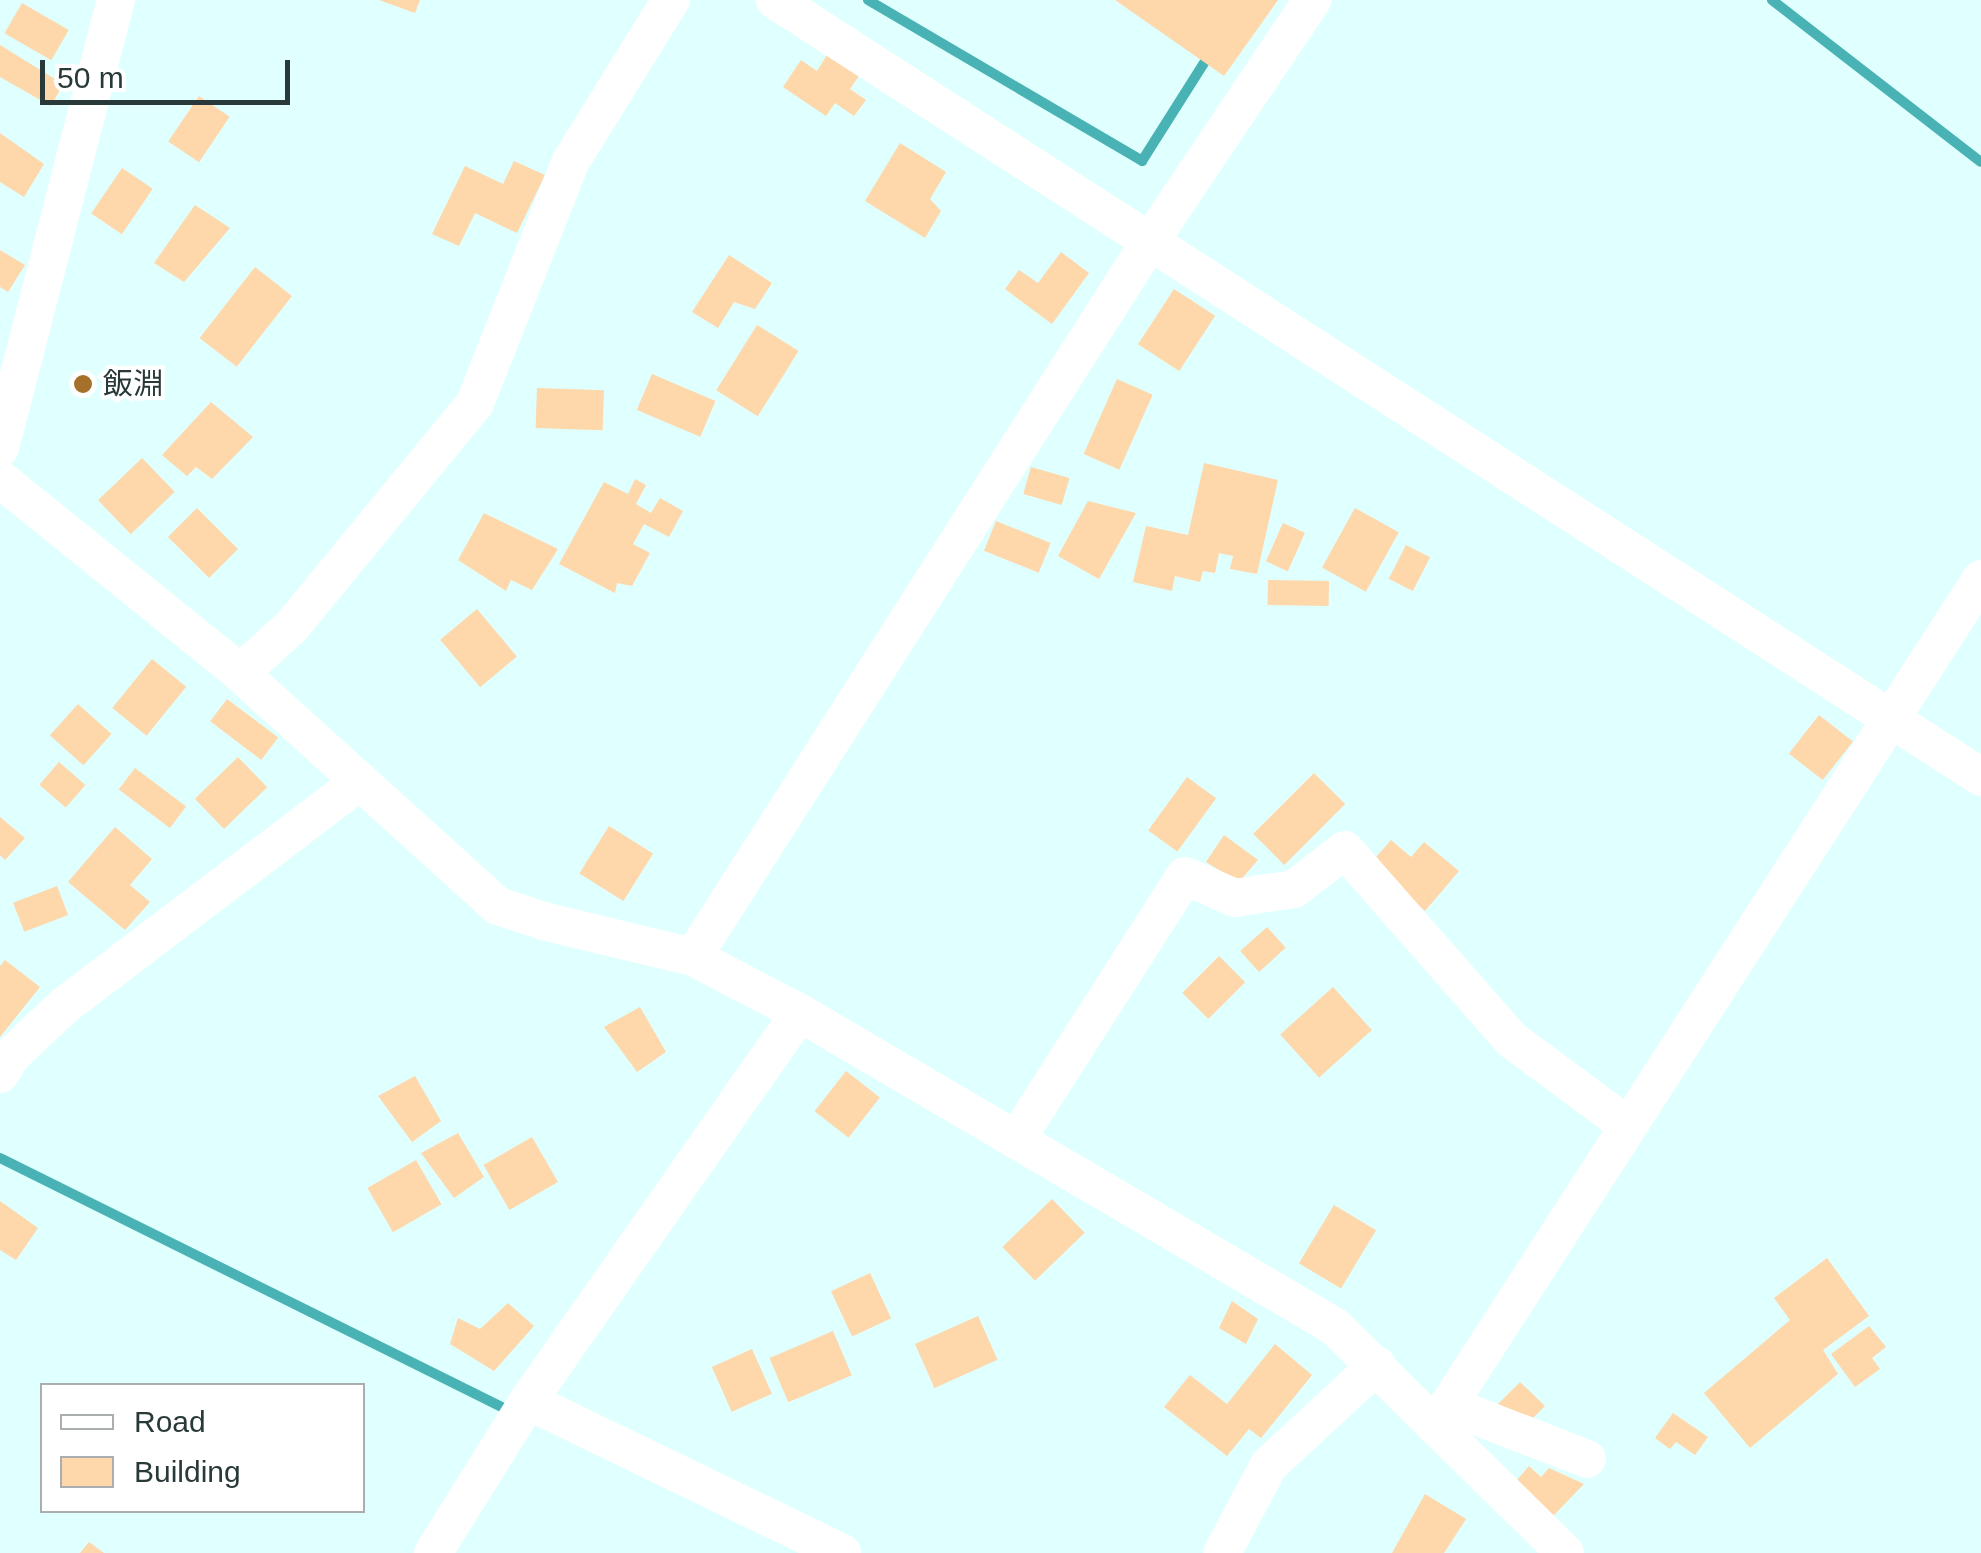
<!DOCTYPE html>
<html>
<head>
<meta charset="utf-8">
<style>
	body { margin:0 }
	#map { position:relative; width:1981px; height:1553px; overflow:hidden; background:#e0ffff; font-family:Helvetica,"Noto Sans JP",sans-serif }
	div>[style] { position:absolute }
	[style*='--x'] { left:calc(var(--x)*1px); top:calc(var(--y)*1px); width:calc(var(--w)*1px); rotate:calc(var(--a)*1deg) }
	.stream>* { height:10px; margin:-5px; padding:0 5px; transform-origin:5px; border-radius:5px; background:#48b2b4 }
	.building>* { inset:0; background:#fed7aa; transform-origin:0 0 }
	.minor>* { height:38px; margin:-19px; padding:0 19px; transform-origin:19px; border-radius:19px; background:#fff }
	.dots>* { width:28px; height:28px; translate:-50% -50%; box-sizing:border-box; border:5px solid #fff; border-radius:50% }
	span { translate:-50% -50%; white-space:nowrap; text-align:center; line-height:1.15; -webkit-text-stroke:8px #fff; paint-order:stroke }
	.poi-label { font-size:30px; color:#293838 }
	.left { translate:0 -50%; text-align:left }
	.legend { position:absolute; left:40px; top:1383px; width:325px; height:130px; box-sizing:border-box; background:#fff; border:2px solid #a9afaf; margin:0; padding:12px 18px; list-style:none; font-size:30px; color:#293838 }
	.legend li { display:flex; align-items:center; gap:20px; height:50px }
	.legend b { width:50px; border:2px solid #a9afaf }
	.scale { position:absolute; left:40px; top:60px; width:250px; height:45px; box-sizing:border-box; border:5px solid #293838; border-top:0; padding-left:12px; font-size:30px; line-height:35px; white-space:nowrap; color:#293838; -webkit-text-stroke:8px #fff; paint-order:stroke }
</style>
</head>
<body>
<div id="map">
	<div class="stream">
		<div style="--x:868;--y:0;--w:318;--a:30.4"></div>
		<div style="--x:1142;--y:161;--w:129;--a:-57.7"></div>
		<div style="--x:1772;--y:0;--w:264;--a:37.8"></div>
		<div style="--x:0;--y:1158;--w:574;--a:26.39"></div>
	</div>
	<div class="building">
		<div style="clip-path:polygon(379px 0,420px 0,415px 13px)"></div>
		<div style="clip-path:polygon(1115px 0,1278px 0,1224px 76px)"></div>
		<div style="left:22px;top:3px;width:54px;height:35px;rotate:30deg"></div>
		<div style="clip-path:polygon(0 45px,63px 84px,51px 106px,0 77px)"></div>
		<div style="clip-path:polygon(827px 55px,859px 76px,850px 89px,866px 100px,854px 116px,835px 103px,826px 116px,783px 87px,801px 60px,817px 71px)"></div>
		<div style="left:199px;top:96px;width:37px;height:55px;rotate:34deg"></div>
		<div style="clip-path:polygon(0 133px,44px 164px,24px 197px,0 182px)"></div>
		<div style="clip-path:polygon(900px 143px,946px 172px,930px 199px,941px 211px,925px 238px,865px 201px)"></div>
		<div style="clip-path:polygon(514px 161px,545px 175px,517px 233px,475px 213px,459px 246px,432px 234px,465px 166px,503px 184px)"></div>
		<div style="left:122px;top:168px;width:37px;height:55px;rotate:34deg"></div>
		<div style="clip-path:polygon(195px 205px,230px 228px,184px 282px,154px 263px)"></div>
		<div style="clip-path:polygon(0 250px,25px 265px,8px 292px,0 287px)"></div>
		<div style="clip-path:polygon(1061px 252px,1089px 273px,1052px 324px,1005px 289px,1019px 270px,1038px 283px)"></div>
		<div style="clip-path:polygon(729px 255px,772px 283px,755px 309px,734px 302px,718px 328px,692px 312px)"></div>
		<div style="left:255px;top:267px;width:47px;height:90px;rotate:38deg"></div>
		<div style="left:1174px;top:289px;width:49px;height:66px;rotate:33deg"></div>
		<div style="left:757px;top:325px;width:49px;height:77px;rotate:32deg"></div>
		<div style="left:652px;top:374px;width:69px;height:39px;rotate:23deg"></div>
		<div style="left:1117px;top:379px;width:39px;height:82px;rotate:24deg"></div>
		<div style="left:537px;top:388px;width:67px;height:40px;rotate:2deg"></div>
		<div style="clip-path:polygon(211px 402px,253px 437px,212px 479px,196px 467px,187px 476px,162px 455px)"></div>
		<div style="left:142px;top:458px;width:47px;height:61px;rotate:46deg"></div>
		<div style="clip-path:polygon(1204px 463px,1278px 480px,1257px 574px,1230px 569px,1233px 556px,1219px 553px,1215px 573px,1203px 571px,1200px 582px,1175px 576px,1172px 591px,1133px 582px,1146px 526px,1188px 535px)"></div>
		<div style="left:1031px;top:467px;width:40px;height:28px;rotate:16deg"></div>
		<div style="clip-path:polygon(635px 479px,646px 485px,636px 504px,651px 513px,660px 498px,683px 511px,669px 537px,644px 524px,633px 544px,650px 553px,632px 586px,617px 583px,615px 593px,559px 564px,604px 482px,628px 494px)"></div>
		<div style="clip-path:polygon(1088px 501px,1136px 513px,1099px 579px,1058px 556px)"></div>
		<div style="left:197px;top:508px;width:58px;height:41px;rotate:45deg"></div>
		<div style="left:1355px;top:508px;width:50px;height:68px;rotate:29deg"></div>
		<div style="clip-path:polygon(484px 513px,558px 549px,532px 590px,511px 580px,506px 591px,458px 560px)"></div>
		<div style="left:996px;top:521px;width:59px;height:32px;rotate:22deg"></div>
		<div style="left:1283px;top:523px;width:24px;height:42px;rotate:24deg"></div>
		<div style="left:1406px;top:545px;width:27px;height:38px;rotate:27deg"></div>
		<div style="left:1268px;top:580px;width:61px;height:25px;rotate:1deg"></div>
		<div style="left:477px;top:609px;width:62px;height:48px;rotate:50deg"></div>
		<div style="left:152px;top:659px;width:44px;height:63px;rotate:39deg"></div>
		<div style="left:227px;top:699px;width:64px;height:28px;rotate:37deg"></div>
		<div style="left:78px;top:704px;width:45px;height:42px;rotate:42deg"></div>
		<div style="left:1819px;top:715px;width:43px;height:49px;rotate:38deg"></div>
		<div style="left:238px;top:757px;width:42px;height:60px;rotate:46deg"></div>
		<div style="left:59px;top:762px;width:35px;height:30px;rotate:41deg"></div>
		<div style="left:135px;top:768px;width:64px;height:27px;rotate:37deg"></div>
		<div style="left:1314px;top:773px;width:44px;height:86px;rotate:45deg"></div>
		<div style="left:1187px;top:777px;width:36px;height:66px;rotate:36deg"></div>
		<div style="clip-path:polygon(0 817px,25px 838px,5px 860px,0 855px)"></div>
		<div style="left:609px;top:826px;width:52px;height:56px;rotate:32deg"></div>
		<div style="clip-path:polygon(115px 827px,152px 859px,130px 885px,150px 902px,125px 930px,68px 882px)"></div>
		<div style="clip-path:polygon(1224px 835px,1258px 860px,1239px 882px,1206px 862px)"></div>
		<div style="clip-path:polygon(1391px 840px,1411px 857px,1424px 842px,1459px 871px,1425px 911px,1370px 864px)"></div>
		<div style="left:57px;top:886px;width:31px;height:47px;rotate:69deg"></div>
		<div style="left:1267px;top:927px;width:28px;height:36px;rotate:48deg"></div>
		<div style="left:1219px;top:956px;width:37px;height:52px;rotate:45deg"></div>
		<div style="clip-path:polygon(5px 960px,40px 987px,0 1037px,0 966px)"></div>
		<div style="left:1333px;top:987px;width:58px;height:71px;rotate:48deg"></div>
		<div style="clip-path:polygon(640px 1007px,666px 1052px,637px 1072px,604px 1027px)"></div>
		<div style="left:846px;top:1071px;width:43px;height:51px;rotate:38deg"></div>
		<div style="clip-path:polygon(415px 1076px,441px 1121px,412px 1142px,378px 1096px)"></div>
		<div style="clip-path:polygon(458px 1133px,484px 1177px,454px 1198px,421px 1153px)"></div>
		<div style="left:532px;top:1137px;width:52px;height:56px;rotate:60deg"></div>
		<div style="left:416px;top:1160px;width:51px;height:56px;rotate:60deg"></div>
		<div style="left:1052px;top:1199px;width:47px;height:69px;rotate:46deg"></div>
		<div style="clip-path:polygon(0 1201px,38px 1228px,16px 1260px,0 1250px)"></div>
		<div style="left:1334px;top:1205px;width:49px;height:68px;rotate:31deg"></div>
		<div style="clip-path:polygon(1827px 1258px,1869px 1316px,1823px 1350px,1838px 1374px,1750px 1448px,1704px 1393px,1790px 1320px,1774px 1298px)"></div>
		<div style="left:870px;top:1273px;width:50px;height:43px;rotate:65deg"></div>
		<div style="clip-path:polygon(1232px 1301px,1258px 1319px,1246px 1344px,1219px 1328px)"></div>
		<div style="clip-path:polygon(508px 1303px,534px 1326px,494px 1371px,450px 1344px,458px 1318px,480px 1329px)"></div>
		<div style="left:978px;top:1316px;width:48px;height:69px;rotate:66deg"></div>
		<div style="clip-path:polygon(1869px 1326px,1886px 1347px,1872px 1358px,1880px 1369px,1855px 1387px,1831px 1354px)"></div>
		<div style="left:833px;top:1331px;width:48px;height:69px;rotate:67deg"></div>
		<div style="clip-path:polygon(1275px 1344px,1312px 1375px,1261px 1438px,1249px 1429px,1227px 1456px,1164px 1407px,1190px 1375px,1227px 1404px)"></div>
		<div style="left:752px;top:1349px;width:49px;height:44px;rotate:66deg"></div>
		<div style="clip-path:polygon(1520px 1382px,1545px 1406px,1527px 1424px,1497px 1405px)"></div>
		<div style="clip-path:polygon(1673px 1413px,1708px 1437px,1695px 1455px,1676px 1442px,1670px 1449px,1655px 1438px)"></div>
		<div style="clip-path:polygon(1529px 1466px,1541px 1477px,1549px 1468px,1584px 1484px,1552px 1517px,1517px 1480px)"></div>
		<div style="clip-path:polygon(1425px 1494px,1466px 1519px,1444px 1553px,1392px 1553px)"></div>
		<div style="clip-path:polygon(89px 1542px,104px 1553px,80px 1553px)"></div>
	</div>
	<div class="minor">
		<div style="--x:775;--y:0;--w:1435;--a:32.79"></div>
		<div style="--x:0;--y:448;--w:463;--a:-75.5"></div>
		<div style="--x:0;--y:479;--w:309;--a:38.9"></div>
		<div style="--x:240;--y:673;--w:348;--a:42.1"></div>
		<div style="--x:498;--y:906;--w:47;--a:18.4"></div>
		<div style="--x:543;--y:921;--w:154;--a:13.5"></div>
		<div style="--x:693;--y:957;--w:121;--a:27.6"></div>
		<div style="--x:800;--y:1013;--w:619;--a:30.38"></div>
		<div style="--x:1334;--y:1326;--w:324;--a:44.5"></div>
		<div style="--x:240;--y:673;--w:70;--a:-42.1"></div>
		<div style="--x:292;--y:626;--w:288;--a:-50.6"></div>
		<div style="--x:475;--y:403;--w:260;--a:-68.4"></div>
		<div style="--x:571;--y:161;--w:190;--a:-58.2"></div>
		<div style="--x:693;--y:957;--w:847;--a:-57.44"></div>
		<div style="--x:1149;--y:243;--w:293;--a:-56.1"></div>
		<div style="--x:0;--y:1074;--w:21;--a:-59"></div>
		<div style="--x:11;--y:1056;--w:73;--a:-43.3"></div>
		<div style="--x:64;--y:1006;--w:370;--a:-37.2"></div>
		<div style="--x:1016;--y:1140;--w:313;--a:-57.4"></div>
		<div style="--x:1185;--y:876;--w:55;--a:23.7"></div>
		<div style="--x:1235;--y:898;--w:60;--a:-8.7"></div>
		<div style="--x:1294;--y:889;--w:64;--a:-37.4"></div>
		<div style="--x:1345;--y:850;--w:253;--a:48.7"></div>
		<div style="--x:1512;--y:1040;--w:143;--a:36.5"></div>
		<div style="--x:528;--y:1401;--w:349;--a:25.8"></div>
		<div style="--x:1448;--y:1405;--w:149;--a:21.2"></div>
		<div style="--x:1435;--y:1426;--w:1008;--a:-57.19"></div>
		<div style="--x:433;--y:1553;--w:179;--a:-58"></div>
		<div style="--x:528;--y:1401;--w:474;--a:-55"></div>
		<div style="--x:1222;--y:1553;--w:100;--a:-61.9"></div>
		<div style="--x:1269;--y:1465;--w:147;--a:-42.8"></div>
	</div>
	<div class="dots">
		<div style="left:83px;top:384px;background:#a5702a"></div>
	</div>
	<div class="poi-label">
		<span class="left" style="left:103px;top:384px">飯淵</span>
	</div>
	<ul class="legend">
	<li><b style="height:12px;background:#fff"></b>Road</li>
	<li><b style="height:28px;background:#fed7aa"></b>Building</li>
	</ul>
	<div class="scale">50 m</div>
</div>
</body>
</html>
